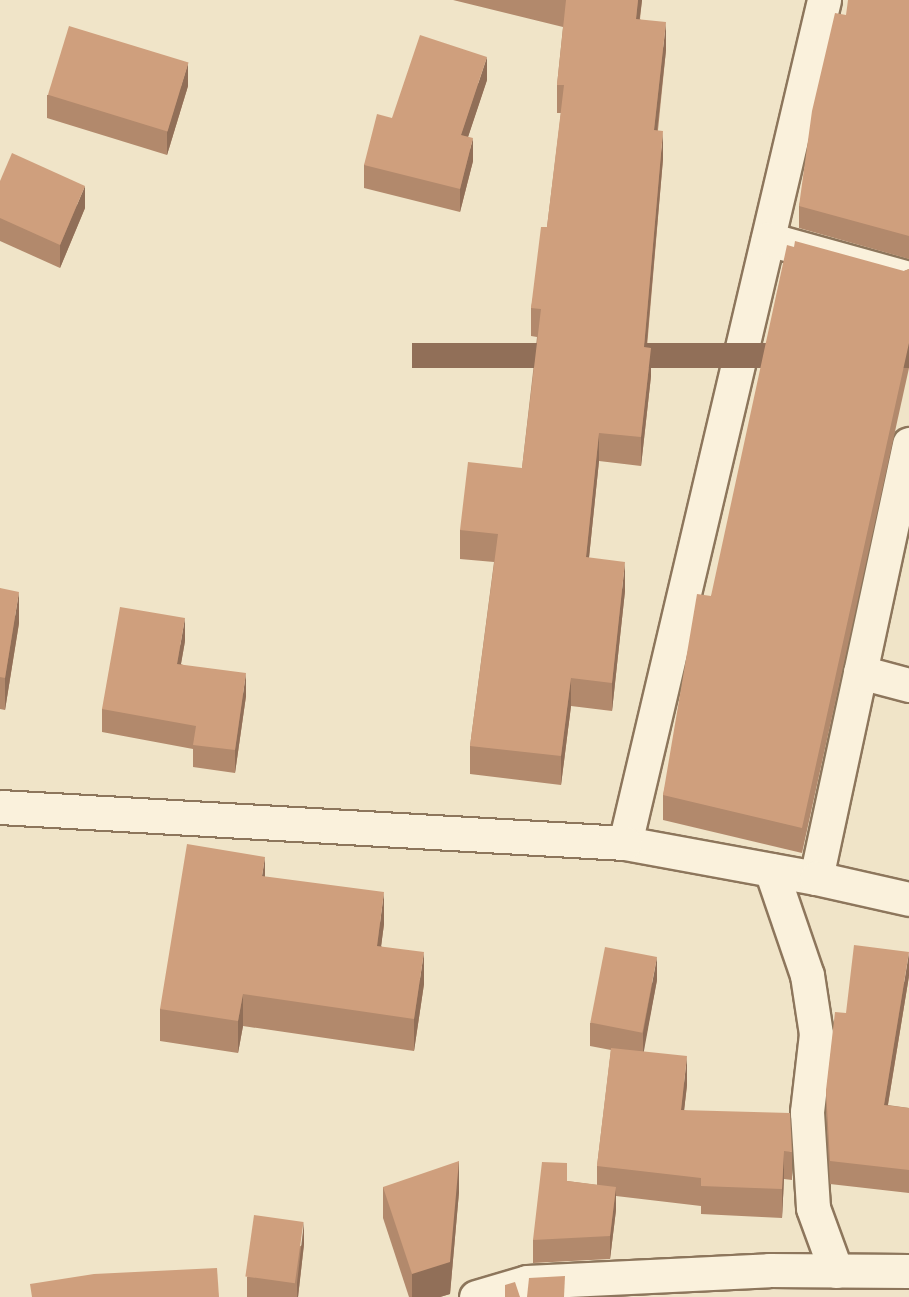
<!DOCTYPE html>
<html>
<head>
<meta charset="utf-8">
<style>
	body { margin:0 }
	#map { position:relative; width:909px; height:1297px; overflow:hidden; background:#f0e4c8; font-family:Merriweather,serif }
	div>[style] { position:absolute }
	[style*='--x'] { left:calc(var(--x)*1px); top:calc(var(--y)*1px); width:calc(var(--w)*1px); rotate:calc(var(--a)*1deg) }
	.roads { filter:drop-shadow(2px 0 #8d765c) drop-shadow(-2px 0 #8d765c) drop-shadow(0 2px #8d765c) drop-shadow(0 -2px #8d765c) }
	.street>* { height:33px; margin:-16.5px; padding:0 16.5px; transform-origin:16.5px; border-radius:16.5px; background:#faf1dc }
	.wall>* { inset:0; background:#b2896c }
	.shaded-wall>* { inset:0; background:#916f58; transform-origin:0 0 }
	.building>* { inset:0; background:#cf9f7d; transform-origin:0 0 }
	span { translate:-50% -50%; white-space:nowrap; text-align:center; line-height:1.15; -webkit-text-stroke:4.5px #f7eed8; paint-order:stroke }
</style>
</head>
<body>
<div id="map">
	<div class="roads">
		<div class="street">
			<div style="--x:824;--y:0;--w:866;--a:103.28"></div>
			<div style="--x:625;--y:843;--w:194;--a:10.4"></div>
			<div style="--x:816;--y:878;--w:444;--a:-77.9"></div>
			<div style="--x:768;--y:239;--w:146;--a:15.5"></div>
			<div style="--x:860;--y:672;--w:51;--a:14.9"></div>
			<div style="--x:0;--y:807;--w:626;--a:3.3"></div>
			<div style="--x:771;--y:870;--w:111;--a:71.1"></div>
			<div style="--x:807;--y:975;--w:60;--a:81.3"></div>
			<div style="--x:816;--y:1034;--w:79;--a:96.6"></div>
			<div style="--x:807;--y:1112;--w:96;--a:86.4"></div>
			<div style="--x:813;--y:1208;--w:67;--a:69.9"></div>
			<div style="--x:816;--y:878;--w:95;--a:12.7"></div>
			<div style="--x:476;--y:1297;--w:53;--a:-16.4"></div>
			<div style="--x:527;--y:1282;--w:242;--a:-2.8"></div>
			<div style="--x:769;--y:1270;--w:140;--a:0.4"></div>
		</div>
	</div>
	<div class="wall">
		<div style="clip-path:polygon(453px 0,642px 0,640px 19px,666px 50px,658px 130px,663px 159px,647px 347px,651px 376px,641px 466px,599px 461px,589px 558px,625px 591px,612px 711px,571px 706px,561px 785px,470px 774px,470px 746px,494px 562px,460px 559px,460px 530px,522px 468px,537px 337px,531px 336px,531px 308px,547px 227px,561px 113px,557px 113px,557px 85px,563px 27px)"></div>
		<div style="clip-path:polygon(909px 0,909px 259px,799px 228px,799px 206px,846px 15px)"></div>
		<div style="clip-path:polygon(487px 80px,468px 137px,473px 161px,460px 212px,364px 188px,364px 165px,392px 118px)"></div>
		<div style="clip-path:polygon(188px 86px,167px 155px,47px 118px,47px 95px)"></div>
		<div style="clip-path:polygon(0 181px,85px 208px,60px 268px,0 241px)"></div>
		<div style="clip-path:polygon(909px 269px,909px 368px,802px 853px,663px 820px,663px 795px,711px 596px,904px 271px)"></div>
		<div style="clip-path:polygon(0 588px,19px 623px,5px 710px,0 709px)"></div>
		<div style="clip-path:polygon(185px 641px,181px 664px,246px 696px,235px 773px,193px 767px,193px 749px,102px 732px,102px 709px)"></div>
		<div style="clip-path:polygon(265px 877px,384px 924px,381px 946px,424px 984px,414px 1051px,243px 1026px,238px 1053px,160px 1041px,160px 1009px)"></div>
		<div style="clip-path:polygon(909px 976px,888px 1105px,909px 1108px,909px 1193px,830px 1184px,826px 1112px,826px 1090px)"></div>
		<div style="clip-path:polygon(657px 980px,643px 1052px,687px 1085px,684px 1110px,792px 1152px,792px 1180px,784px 1179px,782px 1218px,701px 1214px,701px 1206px,616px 1196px,616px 1210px,610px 1259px,533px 1263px,533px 1240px,567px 1181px,597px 1185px,597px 1166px,611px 1050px,590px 1046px,590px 1023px)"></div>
		<div style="clip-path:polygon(383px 1187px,459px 1192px,450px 1294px,440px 1297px,409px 1297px,383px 1218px)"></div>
		<div style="clip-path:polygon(304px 1244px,298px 1297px,247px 1297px,247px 1277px)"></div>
	</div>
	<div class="shaded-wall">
		<div style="clip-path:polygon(638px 0,642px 0,636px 47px,636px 19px)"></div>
		<div style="clip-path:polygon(666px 22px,666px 50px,654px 158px,654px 130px)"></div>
		<div style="clip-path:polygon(487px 57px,487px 80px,461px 158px,461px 135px)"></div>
		<div style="clip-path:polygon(188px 63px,188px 86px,167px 155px,167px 132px)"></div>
		<div style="clip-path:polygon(663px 131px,663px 159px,644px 375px,644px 347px)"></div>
		<div style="clip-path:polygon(473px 138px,473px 161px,460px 212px,460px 189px)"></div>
		<div style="clip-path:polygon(85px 186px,85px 208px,60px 268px,60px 245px)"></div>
		<div style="left:909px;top:343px;width:25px;height:497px;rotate:90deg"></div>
		<div style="clip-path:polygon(651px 348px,651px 376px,641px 466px,641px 437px)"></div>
		<div style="clip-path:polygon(599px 433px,599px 461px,586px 586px,586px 557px)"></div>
		<div style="clip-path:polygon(625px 562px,625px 591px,612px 711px,612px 683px)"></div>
		<div style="clip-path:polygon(19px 592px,19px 623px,5px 710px,5px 678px)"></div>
		<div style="clip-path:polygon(185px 618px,185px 641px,177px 686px,177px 664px)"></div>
		<div style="clip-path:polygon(246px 673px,246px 696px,235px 773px,235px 750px)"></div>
		<div style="clip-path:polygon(571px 678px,571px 706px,561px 785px,561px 756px)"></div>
		<div style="clip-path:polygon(265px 857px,265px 889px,262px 876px)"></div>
		<div style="clip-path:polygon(384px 892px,384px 924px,377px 978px,377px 946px)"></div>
		<div style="clip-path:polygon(424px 952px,424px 984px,414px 1051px,414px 1019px)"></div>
		<div style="clip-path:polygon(909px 953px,909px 976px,884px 1128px,884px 1105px)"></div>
		<div style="clip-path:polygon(657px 957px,657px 980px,643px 1056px,643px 1033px)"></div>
		<div style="clip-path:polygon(243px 994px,243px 1026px,238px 1053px,238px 1021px)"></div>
		<div style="clip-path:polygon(687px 1056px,687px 1085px,681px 1138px,681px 1110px)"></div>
		<div style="clip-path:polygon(784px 1151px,784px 1179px,782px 1218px,782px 1189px)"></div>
		<div style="clip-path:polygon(459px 1161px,459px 1192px,450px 1294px,440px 1297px,412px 1297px,412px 1274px)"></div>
		<div style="clip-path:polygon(616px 1187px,616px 1210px,610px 1259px,610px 1236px)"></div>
		<div style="clip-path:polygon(304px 1222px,304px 1244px,298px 1297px,297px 1297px,297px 1283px)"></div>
	</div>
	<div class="building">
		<div style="clip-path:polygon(566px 0,638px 0,636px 19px,666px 22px,654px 130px,663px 131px,644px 347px,651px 348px,641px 437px,599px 433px,586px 557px,625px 562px,612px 683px,571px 678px,561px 756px,470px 746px,498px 534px,460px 530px,468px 462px,522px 468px,541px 309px,531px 308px,541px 227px,547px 227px,564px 85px,557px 85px)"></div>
		<div style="clip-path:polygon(848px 0,909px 0,909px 236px,799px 206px,812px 111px,835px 13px,846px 15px)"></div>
		<div style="left:69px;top:26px;width:125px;height:72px;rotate:17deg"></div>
		<div style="clip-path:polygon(420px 35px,487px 57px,461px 135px,473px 138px,460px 189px,364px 165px,377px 114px,392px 118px)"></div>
		<div style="clip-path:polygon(12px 153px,85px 186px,60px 245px,0 218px,0 181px)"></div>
		<div style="clip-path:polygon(795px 241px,904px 271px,909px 269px,909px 343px,802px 828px,663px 795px,697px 594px,711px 596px,787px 245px,794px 247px)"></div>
		<div style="clip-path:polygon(0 588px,19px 592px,5px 678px,0 677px)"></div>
		<div style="clip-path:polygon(120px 607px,185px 618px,177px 664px,246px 673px,235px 750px,193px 745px,196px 726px,102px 709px)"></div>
		<div style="clip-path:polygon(187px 844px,265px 857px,262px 876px,384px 892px,377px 946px,424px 952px,414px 1019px,243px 994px,238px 1021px,160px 1009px)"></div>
		<div style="clip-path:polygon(854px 945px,909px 952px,884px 1105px,909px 1108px,909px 1170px,830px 1161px,826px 1090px,835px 1012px,846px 1013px)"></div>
		<div style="left:605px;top:947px;width:53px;height:77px;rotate:11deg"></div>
		<div style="clip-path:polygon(611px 1048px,687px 1056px,681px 1110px,790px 1113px,792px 1152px,784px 1151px,782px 1189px,701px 1186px,701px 1178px,597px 1166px)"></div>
		<div style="clip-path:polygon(459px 1161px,450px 1262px,412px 1274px,383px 1187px)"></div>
		<div style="clip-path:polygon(542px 1162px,567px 1163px,567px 1181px,616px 1187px,610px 1236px,533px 1240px)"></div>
		<div style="left:254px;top:1215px;width:50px;height:62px;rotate:8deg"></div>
		<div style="clip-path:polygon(217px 1268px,219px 1297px,32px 1297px,30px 1284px,94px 1274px)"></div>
		<div style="clip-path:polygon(565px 1276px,564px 1297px,527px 1297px,529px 1278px)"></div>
		<div style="clip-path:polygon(515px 1282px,520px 1297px,505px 1297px,505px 1285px)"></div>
	</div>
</div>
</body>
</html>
